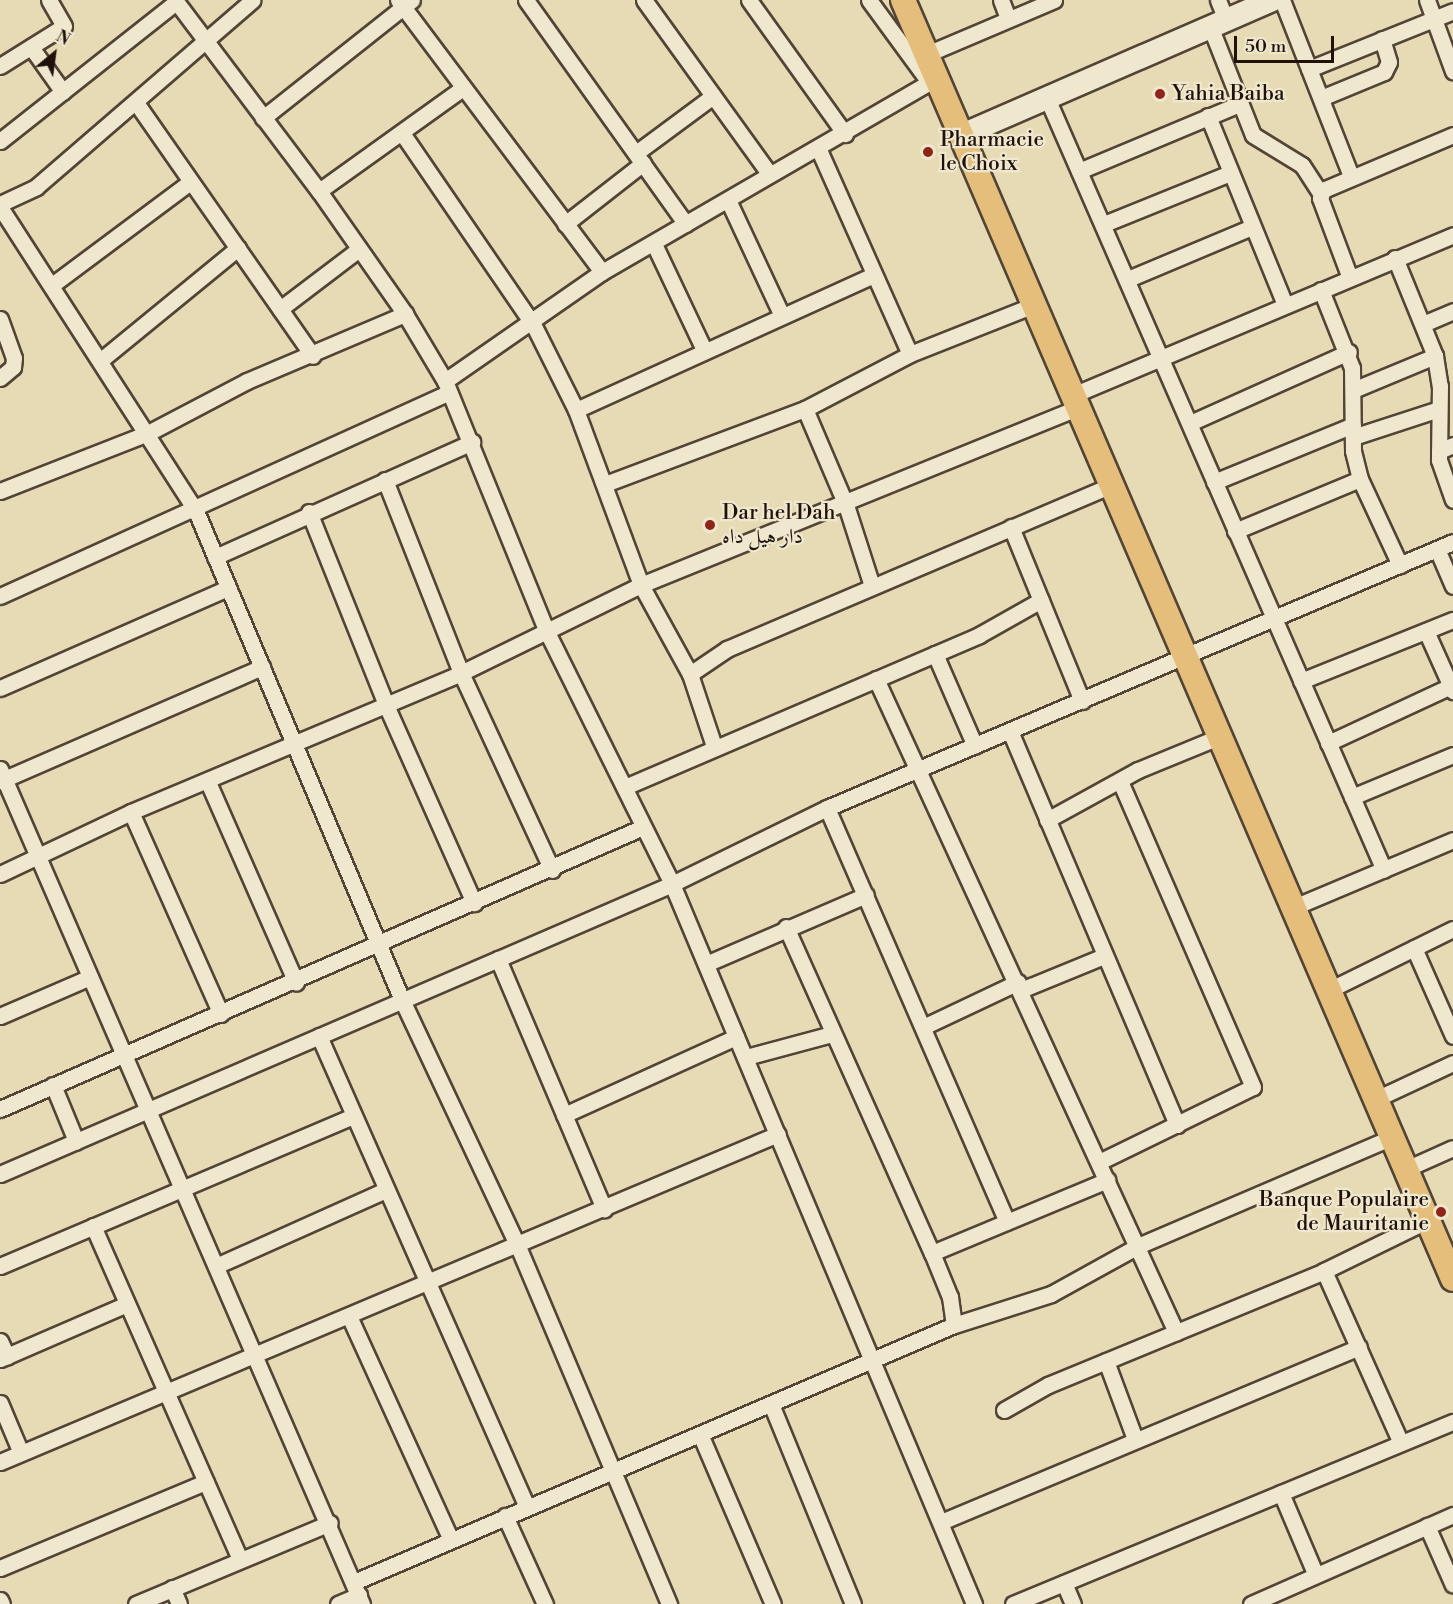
<!DOCTYPE html>
<html>
<head>
<meta charset="utf-8">
<style>
	body { margin:0 }
	#map { position:relative; width:1453px; height:1604px; overflow:hidden; background:#e7dbb5; font-family:"Libre Bodoni",Amiri,serif }
	div>[style] { position:absolute }
	[style*='--x'] { left:calc(var(--x)*1px); top:calc(var(--y)*1px); width:calc(var(--w)*1px); rotate:calc(var(--a)*1deg) }
	.roads { filter:drop-shadow(2px 0 #524436) drop-shadow(-2px 0 #524436) drop-shadow(0 2px #524436) drop-shadow(0 -2px #524436) }
	.street>* { height:15px; margin:-7.5px; padding:0 7.5px; transform-origin:7.5px; border-radius:7.5px; background:#efe8cf }
	.secondary>* { height:22px; margin:-11px; padding:0 11px; transform-origin:11px; border-radius:11px; background:#efe8cf }
	.primary>* { height:24px; margin:-12px; padding:0 12px; transform-origin:12px; border-radius:12px; background:#e4be7a }
	.dots>* { width:16px; height:16px; translate:-50% -50%; box-sizing:border-box; border:3px solid #efe8cf; border-radius:50% }
	span { translate:-50% -50%; white-space:nowrap; text-align:center; line-height:1.15; -webkit-text-stroke:4.5px #efe8cf; paint-order:stroke }
	.poi-label { font-size:21px; color:#20120b }
	.left { translate:0 -50%; text-align:left }
	.right { translate:-100% -50%; text-align:right }
	.north { position:absolute; left:24px; top:24px; width:60px; height:60px; -webkit-text-stroke:4px #efe8cf; paint-order:stroke; rotate:29deg; font-size:16px; font-weight:700; line-height:24px; text-align:center; color:#20120b }
	.north::after { content:''; display:block; margin:auto; width:21px; height:27px; background:#20120b; clip-path:polygon(50% 0,100% 100%,50% 72%,0 100%) }
	.scale { position:absolute; left:1234px; top:36px; width:100px; height:27px; box-sizing:border-box; border:3px solid #20120b; border-top:0; padding-left:8px; font-size:18px; line-height:21px; white-space:nowrap; color:#20120b; -webkit-text-stroke:4px #efe8cf; paint-order:stroke }
</style>
</head>
<body>
<div id="map">
	<div class="roads">
		<div class="street">
			<div style="--x:175;--y:0;--w:239;--a:53"></div>
			<div style="--x:319;--y:191;--w:150;--a:55"></div>
			<div style="--x:405;--y:314;--w:78;--a:59.2"></div>
			<div style="--x:445;--y:381;--w:271;--a:67.9"></div>
			<div style="--x:547;--y:632;--w:281;--a:63.6"></div>
			<div style="--x:672;--y:884;--w:781;--a:67.24"></div>
			<div style="--x:398;--y:0;--w:340;--a:53.1"></div>
			<div style="--x:526;--y:0;--w:275;--a:54.5"></div>
			<div style="--x:644;--y:0;--w:213;--a:54.2"></div>
			<div style="--x:749;--y:0;--w:165;--a:54.4"></div>
			<div style="--x:869;--y:0;--w:102;--a:53.8"></div>
			<div style="--x:1001;--y:0;--w:19;--a:69"></div>
			<div style="--x:1218;--y:0;--w:22;--a:68"></div>
			<div style="--x:1282;--y:0;--w:189;--a:68.6"></div>
			<div style="--x:1427;--y:0;--w:76;--a:69.9"></div>
			<div style="--x:1210;--y:26;--w:117;--a:68.5"></div>
			<div style="--x:1253;--y:135;--w:57;--a:31.5"></div>
			<div style="--x:1302;--y:165;--w:35;--a:57"></div>
			<div style="--x:31;--y:47;--w:55;--a:54.6"></div>
			<div style="--x:927;--y:54;--w:138;--a:-23"></div>
			<div style="--x:0;--y:66;--w:75;--a:-32"></div>
			<div style="--x:64;--y:26;--w:30;--a:-120"></div>
			<div style="--x:1309;--y:69;--w:155;--a:-21.9"></div>
			<div style="--x:1047;--y:98;--w:842;--a:66.42"></div>
			<div style="--x:1321;--y:98;--w:68;--a:-22.4"></div>
			<div style="--x:1384;--y:72;--w:11;--a:-63"></div>
			<div style="--x:1389;--y:62;--w:24;--a:-107"></div>
			<div style="--x:137;--y:104;--w:307;--a:55.1"></div>
			<div style="--x:1208;--y:116;--w:204;--a:67.8"></div>
			<div style="--x:263;--y:118;--w:190;--a:-38.4"></div>
			<div style="--x:402;--y:133;--w:232;--a:55.6"></div>
			<div style="--x:533;--y:324;--w:96;--a:63.4"></div>
			<div style="--x:576;--y:410;--w:187;--a:69.6"></div>
			<div style="--x:641;--y:585;--w:102;--a:61.2"></div>
			<div style="--x:690;--y:674;--w:76;--a:71.6"></div>
			<div style="--x:0;--y:141;--w:224;--a:-38.3"></div>
			<div style="--x:819;--y:150;--w:223;--a:66"></div>
			<div style="--x:636;--y:153;--w:96;--a:-36.5"></div>
			<div style="--x:1079;--y:171;--w:173;--a:-22.7"></div>
			<div style="--x:319;--y:191;--w:177;--a:-35.6"></div>
			<div style="--x:728;--y:200;--w:128;--a:65"></div>
			<div style="--x:0;--y:204;--w:40;--a:-25"></div>
			<div style="--x:36;--y:187;--w:286;--a:-40.8"></div>
			<div style="--x:0;--y:207;--w:362;--a:57.2"></div>
			<div style="--x:196;--y:511;--w:531;--a:67.16"></div>
			<div style="--x:402;--y:1000;--w:270;--a:64.8"></div>
			<div style="--x:517;--y:1244;--w:391;--a:67.1"></div>
			<div style="--x:565;--y:224;--w:99;--a:-38"></div>
			<div style="--x:1104;--y:224;--w:136;--a:-22"></div>
			<div style="--x:654;--y:244;--w:117;--a:64.7"></div>
			<div style="--x:1395;--y:258;--w:106;--a:67.8"></div>
			<div style="--x:1435;--y:356;--w:30;--a:81"></div>
			<div style="--x:1440;--y:386;--w:74;--a:90.8"></div>
			<div style="--x:1439;--y:460;--w:42;--a:70.7"></div>
			<div style="--x:1350;--y:278;--w:85;--a:-110.6"></div>
			<div style="--x:1320;--y:198;--w:9;--a:-69"></div>
			<div style="--x:1323;--y:190;--w:141;--a:-22.9"></div>
			<div style="--x:1128;--y:279;--w:134;--a:-22.8"></div>
			<div style="--x:52;--y:285;--w:171;--a:-36.7"></div>
			<div style="--x:1321;--y:290;--w:84;--a:68.3"></div>
			<div style="--x:1352;--y:368;--w:83;--a:89.3"></div>
			<div style="--x:1353;--y:451;--w:29;--a:76"></div>
			<div style="--x:1360;--y:479;--w:95;--a:65.1"></div>
			<div style="--x:280;--y:309;--w:99;--a:-37.2"></div>
			<div style="--x:0;--y:319;--w:41;--a:70.3"></div>
			<div style="--x:14;--y:358;--w:9;--a:96"></div>
			<div style="--x:13;--y:367;--w:17;--a:140"></div>
			<div style="--x:1423;--y:324;--w:33;--a:-23"></div>
			<div style="--x:101;--y:360;--w:177;--a:-39.3"></div>
			<div style="--x:445;--y:381;--w:191;--a:-34.8"></div>
			<div style="--x:602;--y:272;--w:388;--a:-30.1"></div>
			<div style="--x:1353;--y:390;--w:89;--a:-22.5"></div>
			<div style="--x:1073;--y:395;--w:412;--a:-22.8"></div>
			<div style="--x:805;--y:409;--w:104;--a:66.9"></div>
			<div style="--x:846;--y:505;--w:85;--a:72.2"></div>
			<div style="--x:576;--y:410;--w:324;--a:-24.4"></div>
			<div style="--x:1190;--y:423;--w:174;--a:-24.1"></div>
			<div style="--x:1353;--y:437;--w:90;--a:-18"></div>
			<div style="--x:1439;--y:451;--w:15;--a:-23"></div>
			<div style="--x:385;--y:480;--w:207;--a:68.5"></div>
			<div style="--x:461;--y:673;--w:217;--a:65.2"></div>
			<div style="--x:1214;--y:482;--w:150;--a:-22.3"></div>
			<div style="--x:605;--y:484;--w:214;--a:-20.6"></div>
			<div style="--x:805;--y:409;--w:119;--a:-27.6"></div>
			<div style="--x:910;--y:354;--w:133;--a:-21.6"></div>
			<div style="--x:0;--y:491;--w:159;--a:-21.4"></div>
			<div style="--x:148;--y:433;--w:112;--a:-27.7"></div>
			<div style="--x:247;--y:381;--w:172;--a:-23"></div>
			<div style="--x:309;--y:512;--w:208;--a:68.2"></div>
			<div style="--x:386;--y:705;--w:217;--a:66"></div>
			<div style="--x:1011;--y:527;--w:188;--a:67.8"></div>
			<div style="--x:1235;--y:531;--w:135;--a:-22.6"></div>
			<div style="--x:1437;--y:549;--w:40;--a:66.6"></div>
			<div style="--x:215;--y:557;--w:282;--a:-24.1"></div>
			<div style="--x:0;--y:596;--w:493;--a:-24.4"></div>
			<div style="--x:1426;--y:631;--w:66;--a:65.8"></div>
			<div style="--x:935;--y:654;--w:100;--a:66.5"></div>
			<div style="--x:690;--y:674;--w:45;--a:-34"></div>
			<div style="--x:727;--y:649;--w:420;--a:-23.1"></div>
			<div style="--x:876;--y:679;--w:719;--a:65.33"></div>
			<div style="--x:1301;--y:681;--w:164;--a:-21.9"></div>
			<div style="--x:0;--y:688;--w:249;--a:-23.7"></div>
			<div style="--x:1010;--y:731;--w:428;--a:67"></div>
			<div style="--x:1328;--y:743;--w:138;--a:-24.9"></div>
			<div style="--x:0;--y:769;--w:910;--a:66.56"></div>
			<div style="--x:0;--y:781;--w:286;--a:-23.5"></div>
			<div style="--x:208;--y:782;--w:219;--a:66.3"></div>
			<div style="--x:625;--y:787;--w:385;--a:-23.2"></div>
			<div style="--x:979;--y:635;--w:71;--a:-29.4"></div>
			<div style="--x:1352;--y:797;--w:109;--a:-22.6"></div>
			<div style="--x:827;--y:808;--w:451;--a:66.5"></div>
			<div style="--x:131;--y:812;--w:221;--a:66"></div>
			<div style="--x:1047;--y:820;--w:104;--a:-28.8"></div>
			<div style="--x:1138;--y:770;--w:90;--a:-22.3"></div>
			<div style="--x:0;--y:874;--w:145;--a:-25.3"></div>
			<div style="--x:131;--y:812;--w:358;--a:-22.8"></div>
			<div style="--x:461;--y:673;--w:200;--a:-26.1"></div>
			<div style="--x:641;--y:585;--w:473;--a:-22.1"></div>
			<div style="--x:1294;--y:907;--w:173;--a:-22.8"></div>
			<div style="--x:786;--y:927;--w:357;--a:65.9"></div>
			<div style="--x:932;--y:1253;--w:48;--a:67.8"></div>
			<div style="--x:950;--y:1297;--w:28;--a:82"></div>
			<div style="--x:1414;--y:948;--w:96;--a:66.1"></div>
			<div style="--x:498;--y:959;--w:272;--a:67"></div>
			<div style="--x:706;--y:964;--w:174;--a:-23.3"></div>
			<div style="--x:1021;--y:990;--w:90;--a:-22.3"></div>
			<div style="--x:1329;--y:990;--w:138;--a:-26.2"></div>
			<div style="--x:0;--y:1016;--w:98;--a:-23.4"></div>
			<div style="--x:923;--y:1027;--w:105;--a:-25.3"></div>
			<div style="--x:319;--y:1036;--w:515;--a:66.17"></div>
			<div style="--x:746;--y:1057;--w:89;--a:-15"></div>
			<div style="--x:53;--y:1085;--w:61;--a:67.7"></div>
			<div style="--x:1376;--y:1099;--w:85;--a:-25.1"></div>
			<div style="--x:0;--y:1109;--w:702;--a:-23.68"></div>
			<div style="--x:564;--y:1115;--w:189;--a:-24.4"></div>
			<div style="--x:1099;--y:1162;--w:171;--a:-26"></div>
			<div style="--x:1253;--y:1087;--w:334;--a:-113.5"></div>
			<div style="--x:1406;--y:1169;--w:51;--a:-24.1"></div>
			<div style="--x:0;--y:1174;--w:732;--a:-23.34"></div>
			<div style="--x:672;--y:884;--w:173;--a:-26.1"></div>
			<div style="--x:827;--y:808;--w:680;--a:-23.02"></div>
			<div style="--x:93;--y:1226;--w:364;--a:66.2"></div>
			<div style="--x:932;--y:1253;--w:190;--a:-22.6"></div>
			<div style="--x:218;--y:1265;--w:184;--a:-24.1"></div>
			<div style="--x:0;--y:1266;--w:384;--a:-23"></div>
			<div style="--x:1324;--y:1271;--w:188;--a:65.9"></div>
			<div style="--x:349;--y:1316;--w:244;--a:65.5"></div>
			<div style="--x:0;--y:1341;--w:17;--a:65"></div>
			<div style="--x:0;--y:1359;--w:138;--a:-23.4"></div>
			<div style="--x:1106;--y:1361;--w:83;--a:69.6"></div>
			<div style="--x:0;--y:1403;--w:54;--a:67.2"></div>
			<div style="--x:771;--y:1404;--w:216;--a:67.7"></div>
			<div style="--x:1004;--y:1410;--w:51;--a:-29.6"></div>
			<div style="--x:1048;--y:1385;--w:299;--a:-22.4"></div>
			<div style="--x:1324;--y:1271;--w:116;--a:-26.1"></div>
			<div style="--x:700;--y:1434;--w:185;--a:66.8"></div>
			<div style="--x:0;--y:1462;--w:844;--a:-22.86"></div>
			<div style="--x:1281;--y:1493;--w:87;--a:67"></div>
			<div style="--x:505;--y:1516;--w:97;--a:65.6"></div>
			<div style="--x:941;--y:1522;--w:453;--a:-22.7"></div>
			<div style="--x:1427;--y:1526;--w:64;--a:66.2"></div>
			<div style="--x:0;--y:1568;--w:223;--a:-22.7"></div>
			<div style="--x:354;--y:1582;--w:653;--a:-23.19"></div>
			<div style="--x:954;--y:1325;--w:102;--a:-17.7"></div>
			<div style="--x:1051;--y:1294;--w:99;--a:-28.9"></div>
			<div style="--x:1138;--y:1246;--w:276;--a:-23.2"></div>
			<div style="--x:1064;--y:1583;--w:23;--a:67"></div>
			<div style="--x:172;--y:1588;--w:17;--a:66"></div>
			<div style="--x:0;--y:1600;--w:4;--a:63"></div>
			<div style="--x:136;--y:1604;--w:210;--a:-22.7"></div>
			<div style="--x:338;--y:1604;--w:23;--a:-23"></div>
			<div style="--x:1013;--y:1604;--w:476;--a:-22.5"></div>
			<div style="--x:1251;--y:1604;--w:221;--a:-23.8"></div>
		</div>
		<div class="secondary">
			<div style="--x:962;--y:135;--w:338;--a:-23.5"></div>
		</div>
		<div class="primary">
			<div style="--x:903;--y:0;--w:1392;--a:66.73"></div>
		</div>
	</div>
	<div class="dots">
		<div style="left:1160px;top:94px;background:#8f2418"></div>
		<div style="left:928px;top:152px;background:#8f2418"></div>
		<div style="left:710px;top:525px;background:#8f2418"></div>
		<div style="left:1441px;top:1212px;background:#8f2418"></div>
	</div>
	<div class="poi-label">
		<span class="left" style="left:1172px;top:94px">Yahia Baiba</span>
		<span class="left" style="left:940px;top:152px">Pharmacie<br>le Choix</span>
		<span class="left" style="left:722px;top:525px">Dar hel Dah<br>دار هيل داه</span>
		<span class="right" style="left:1429px;top:1212px">Banque Populaire<br>de Mauritanie</span>
	</div>
	<div class="north">N</div>
	<div class="scale">50 m</div>
</div>
</body>
</html>
